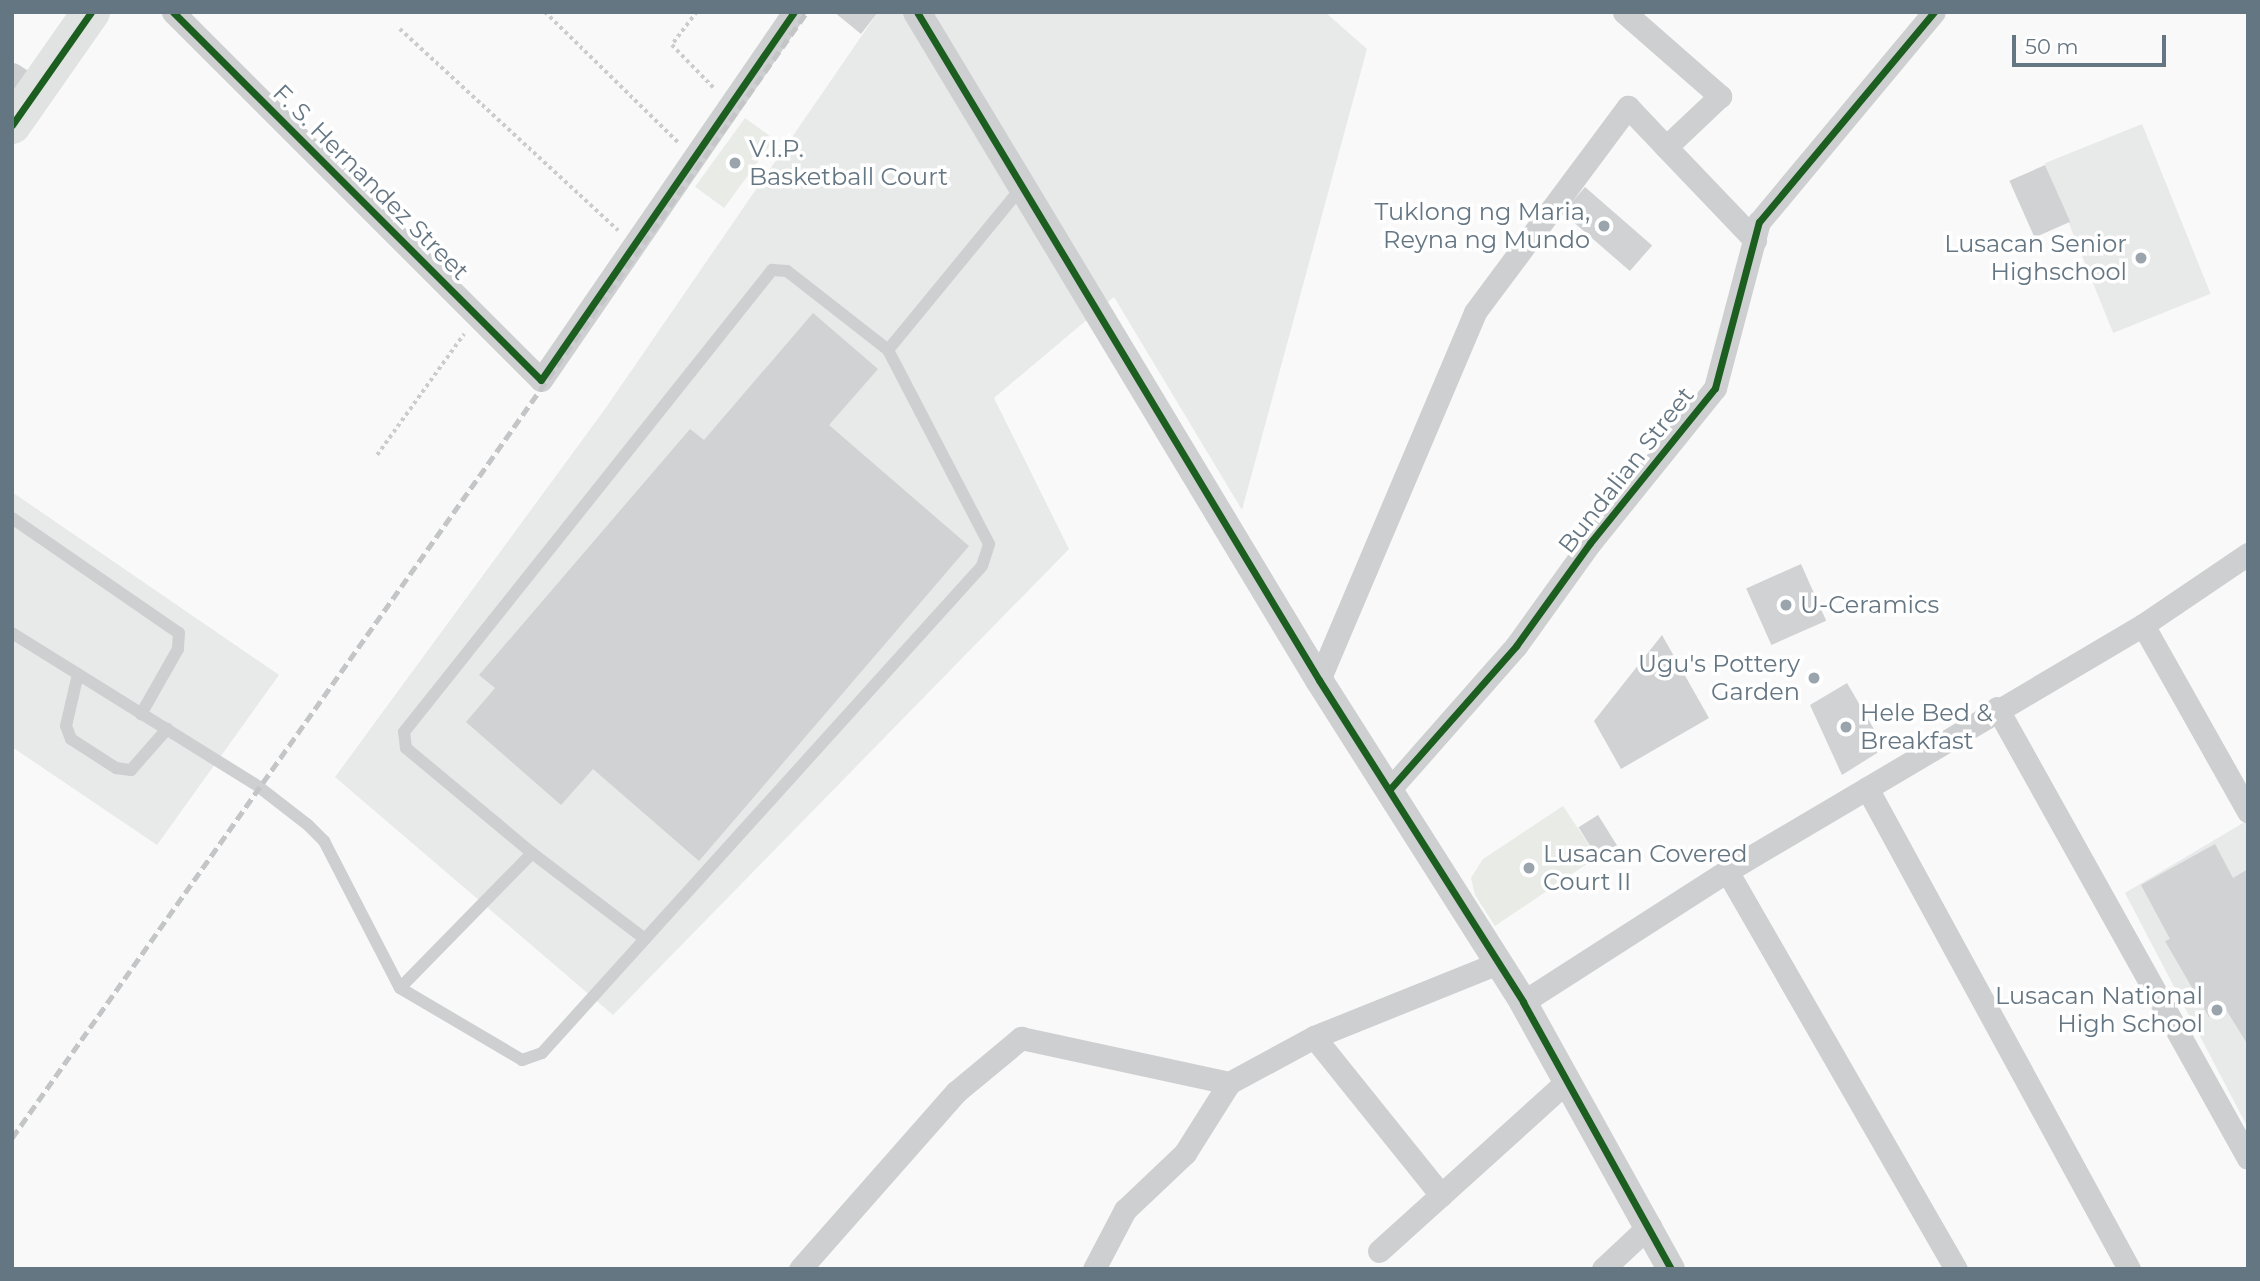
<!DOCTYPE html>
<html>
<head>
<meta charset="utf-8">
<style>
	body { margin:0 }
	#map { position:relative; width:2260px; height:1281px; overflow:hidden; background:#f9f9f9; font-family:Montserrat,sans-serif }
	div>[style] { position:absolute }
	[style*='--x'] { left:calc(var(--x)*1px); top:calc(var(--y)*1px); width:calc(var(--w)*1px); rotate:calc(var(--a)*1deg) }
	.built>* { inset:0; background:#e8e9e9; transform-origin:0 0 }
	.green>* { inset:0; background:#e8ebe6; transform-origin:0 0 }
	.building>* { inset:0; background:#d0d2d3; transform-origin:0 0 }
	.path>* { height:3.5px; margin-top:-1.75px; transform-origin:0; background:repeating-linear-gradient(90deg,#cbcccd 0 3.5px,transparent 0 7px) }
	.service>* { height:12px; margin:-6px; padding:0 6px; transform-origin:6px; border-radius:6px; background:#cecfd0 }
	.minor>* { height:23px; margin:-11.5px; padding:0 11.5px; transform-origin:11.5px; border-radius:11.5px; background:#cecfd0 }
	.tertiary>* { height:28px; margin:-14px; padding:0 14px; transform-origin:14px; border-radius:14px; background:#cecfd0 }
	.trunk>* { height:38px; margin:-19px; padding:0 19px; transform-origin:19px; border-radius:19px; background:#e1e2e2 }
	.rail>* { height:5px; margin-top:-2.5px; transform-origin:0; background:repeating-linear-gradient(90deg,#c3c5c6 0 10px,transparent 0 15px) }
	.cycleway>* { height:7px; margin:-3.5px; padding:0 3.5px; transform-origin:3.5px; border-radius:3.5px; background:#1b5e20 }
	.dots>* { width:19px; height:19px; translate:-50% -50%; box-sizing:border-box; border:4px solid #fff; border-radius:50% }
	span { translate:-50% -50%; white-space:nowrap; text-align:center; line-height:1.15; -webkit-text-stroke:7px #fff; paint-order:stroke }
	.poi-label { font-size:24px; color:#657683 }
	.left { translate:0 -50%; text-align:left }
	.right { translate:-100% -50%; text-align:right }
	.street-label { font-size:24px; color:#657683 }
	.frame { position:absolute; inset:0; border:14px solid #657683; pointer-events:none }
	.scale { position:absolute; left:2012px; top:35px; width:154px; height:32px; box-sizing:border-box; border:4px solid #657683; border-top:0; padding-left:9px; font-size:21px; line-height:24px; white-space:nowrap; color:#657683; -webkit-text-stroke:5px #fff; paint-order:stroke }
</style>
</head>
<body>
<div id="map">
	<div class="built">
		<div style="clip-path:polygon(878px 12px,1325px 12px,1367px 49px,1242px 510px,1114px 297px,994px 398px,1069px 549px,613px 1015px,335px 777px,605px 409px)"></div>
		<div style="left:2142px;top:124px;width:183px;height:105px;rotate:68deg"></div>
		<div style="clip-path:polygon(12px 492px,279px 675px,157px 845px,12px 747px)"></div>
		<div style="clip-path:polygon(2248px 820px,2248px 1128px,2125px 893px)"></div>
	</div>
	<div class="green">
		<div style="left:745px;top:118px;width:36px;height:85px;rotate:36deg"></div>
		<div style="clip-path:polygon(1563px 806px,1597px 857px,1495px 926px,1475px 895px,1471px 878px,1483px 859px)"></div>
	</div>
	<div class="building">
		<div style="clip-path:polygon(834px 12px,878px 12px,861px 34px)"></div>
		<div style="left:2045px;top:165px;width:62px;height:39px;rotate:66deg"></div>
		<div style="left:1585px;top:187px;width:89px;height:34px;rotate:41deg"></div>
		<div style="clip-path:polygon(813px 313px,878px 369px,829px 425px,969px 546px,699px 861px,593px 769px,561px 805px,466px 722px,495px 688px,479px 675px,690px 429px,704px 440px)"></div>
		<div style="left:1801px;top:564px;width:62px;height:60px;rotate:66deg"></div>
		<div style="clip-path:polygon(1662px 635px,1709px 718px,1621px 769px,1594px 721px)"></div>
		<div style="clip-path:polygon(1847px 683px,1885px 748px,1842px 775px,1810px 705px)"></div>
		<div style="left:1598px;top:815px;width:36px;height:23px;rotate:58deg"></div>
		<div style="clip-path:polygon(2215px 844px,2233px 878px,2248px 869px,2248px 1045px,2225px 1008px,2209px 1017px,2165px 941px,2170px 939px,2141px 885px)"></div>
	</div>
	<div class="path">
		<div style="--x:545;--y:12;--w:187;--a:44.4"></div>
		<div style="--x:697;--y:12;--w:41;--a:127.1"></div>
		<div style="--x:672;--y:45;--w:62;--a:45.7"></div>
		<div style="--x:400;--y:29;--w:297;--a:42.7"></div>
		<div style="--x:377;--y:455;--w:149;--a:-54.3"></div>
	</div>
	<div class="service">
		<div style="--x:12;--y:518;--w:203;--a:34.6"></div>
		<div style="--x:179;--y:633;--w:16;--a:94"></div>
		<div style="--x:178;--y:649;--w:75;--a:119.6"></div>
		<div style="--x:12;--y:633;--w:291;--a:31.9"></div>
		<div style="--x:259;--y:787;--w:62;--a:37.8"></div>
		<div style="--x:308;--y:825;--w:23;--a:45"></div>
		<div style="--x:324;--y:841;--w:165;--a:62.7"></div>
		<div style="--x:400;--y:988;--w:142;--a:30.5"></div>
		<div style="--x:522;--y:1060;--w:21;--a:-19"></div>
		<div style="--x:542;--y:1053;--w:656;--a:-47.9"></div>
		<div style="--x:982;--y:566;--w:23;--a:-72"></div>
		<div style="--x:989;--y:544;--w:219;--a:-117.5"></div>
		<div style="--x:888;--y:350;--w:210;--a:-50.6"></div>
		<div style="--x:78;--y:674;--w:53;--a:103"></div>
		<div style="--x:66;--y:726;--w:14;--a:69"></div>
		<div style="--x:71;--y:739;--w:54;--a:32.8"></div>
		<div style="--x:116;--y:768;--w:15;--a:8"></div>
		<div style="--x:131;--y:770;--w:55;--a:-48.7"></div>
		<div style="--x:532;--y:853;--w:142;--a:37.3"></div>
		<div style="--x:400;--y:988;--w:189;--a:-45.6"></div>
		<div style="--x:532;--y:853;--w:164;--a:-140.2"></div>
		<div style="--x:406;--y:748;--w:16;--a:-97"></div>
		<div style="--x:404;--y:732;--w:591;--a:-51.46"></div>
		<div style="--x:772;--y:270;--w:15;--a:4"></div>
		<div style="--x:787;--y:271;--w:128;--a:38"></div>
	</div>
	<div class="minor">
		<div style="--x:173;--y:12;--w:520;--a:45"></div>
		<div style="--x:541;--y:380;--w:447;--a:-55.5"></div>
		<div style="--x:1624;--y:12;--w:128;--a:41.2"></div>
		<div style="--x:1720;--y:96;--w:74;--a:136.6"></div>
		<div style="--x:1666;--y:147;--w:129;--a:46.3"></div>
		<div style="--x:12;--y:74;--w:30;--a:33"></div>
		<div style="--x:2143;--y:625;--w:214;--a:60.6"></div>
		<div style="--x:1319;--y:680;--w:400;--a:-67"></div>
		<div style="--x:1475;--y:312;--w:256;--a:-53.3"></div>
		<div style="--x:1628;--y:107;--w:55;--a:46.5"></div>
		<div style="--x:1997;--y:708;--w:515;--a:60.85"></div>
		<div style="--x:1867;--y:788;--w:548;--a:61.42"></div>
		<div style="--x:1390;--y:789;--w:191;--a:-48.6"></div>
		<div style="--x:1516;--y:646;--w:127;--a:-54.3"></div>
		<div style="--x:1590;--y:543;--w:199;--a:-51.1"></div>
		<div style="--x:1715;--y:388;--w:172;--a:-75.2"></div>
		<div style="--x:1759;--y:222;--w:273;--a:-50.2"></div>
		<div style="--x:1727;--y:871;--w:459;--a:60.1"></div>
		<div style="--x:1523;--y:1002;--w:242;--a:-32.7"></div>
		<div style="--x:1727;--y:871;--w:483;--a:-30.6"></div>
		<div style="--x:2143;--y:625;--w:127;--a:-34.1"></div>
		<div style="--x:1314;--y:1037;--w:203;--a:51.2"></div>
		<div style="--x:1379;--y:1251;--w:255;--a:-42.1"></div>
		<div style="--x:800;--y:1269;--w:236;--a:-48.6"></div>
		<div style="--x:956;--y:1092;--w:85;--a:-39.7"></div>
		<div style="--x:1021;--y:1038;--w:213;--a:12.2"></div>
		<div style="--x:1094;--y:1269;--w:67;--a:-62.3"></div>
		<div style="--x:1125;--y:1210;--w:83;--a:-43.5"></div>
		<div style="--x:1185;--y:1153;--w:83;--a:-57.8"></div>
		<div style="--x:1229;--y:1083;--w:97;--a:-28.4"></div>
		<div style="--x:1314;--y:1037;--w:198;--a:-21.9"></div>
		<div style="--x:1603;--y:1269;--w:64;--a:-43.1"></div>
	</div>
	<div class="tertiary">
		<div style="--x:917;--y:12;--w:780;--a:58.96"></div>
		<div style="--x:1319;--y:680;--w:381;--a:57.6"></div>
		<div style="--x:1523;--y:1002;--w:305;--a:61"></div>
	</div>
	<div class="trunk">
		<div style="--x:12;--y:125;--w:138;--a:-55"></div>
	</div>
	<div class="rail">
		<div style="--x:12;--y:1138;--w:1378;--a:-54.78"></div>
	</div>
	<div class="cycleway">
		<div style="--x:173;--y:12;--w:520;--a:45"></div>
		<div style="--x:541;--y:380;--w:447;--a:-55.5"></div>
		<div style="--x:917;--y:12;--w:780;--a:58.96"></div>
		<div style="--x:1319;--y:680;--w:381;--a:57.6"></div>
		<div style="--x:1523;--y:1002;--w:305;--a:61"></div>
		<div style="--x:12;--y:125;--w:138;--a:-55"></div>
		<div style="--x:1390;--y:789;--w:191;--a:-48.6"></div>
		<div style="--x:1516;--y:646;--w:127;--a:-54.3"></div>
		<div style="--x:1590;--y:543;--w:199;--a:-51.1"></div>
		<div style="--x:1715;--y:388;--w:172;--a:-75.2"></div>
		<div style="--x:1759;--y:222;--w:273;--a:-50.2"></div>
	</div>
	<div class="dots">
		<div style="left:735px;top:163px;background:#99a4ac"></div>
		<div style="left:1604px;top:226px;background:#99a4ac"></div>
		<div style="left:2141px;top:258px;background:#99a4ac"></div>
		<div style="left:1786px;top:605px;background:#99a4ac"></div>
		<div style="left:1814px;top:678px;background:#99a4ac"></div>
		<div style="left:1846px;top:727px;background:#99a4ac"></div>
		<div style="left:1529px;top:868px;background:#99a4ac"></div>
		<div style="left:2217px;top:1010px;background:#99a4ac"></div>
	</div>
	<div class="poi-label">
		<span class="left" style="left:749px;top:163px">V.I.P.<br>Basketball Court</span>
		<span class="right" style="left:1590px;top:226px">Tuklong ng Maria,<br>Reyna ng Mundo</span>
		<span class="right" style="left:2127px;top:258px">Lusacan Senior<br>Highschool</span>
		<span class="left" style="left:1800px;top:605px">U-Ceramics</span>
		<span class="right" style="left:1800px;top:678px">Ugu's Pottery<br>Garden</span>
		<span class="left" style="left:1860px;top:727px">Hele Bed &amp;<br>Breakfast</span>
		<span class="left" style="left:1543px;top:868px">Lusacan Covered<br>Court II</span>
		<span class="right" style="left:2203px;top:1010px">Lusacan National<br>High School</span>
	</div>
	<div class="street-label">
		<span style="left:371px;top:182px;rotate:45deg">F. S. Hernandez Street</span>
		<span style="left:1626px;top:470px;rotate:-52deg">Bundalian Street</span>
	</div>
	<div class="frame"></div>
	<div class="scale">50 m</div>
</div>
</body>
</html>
